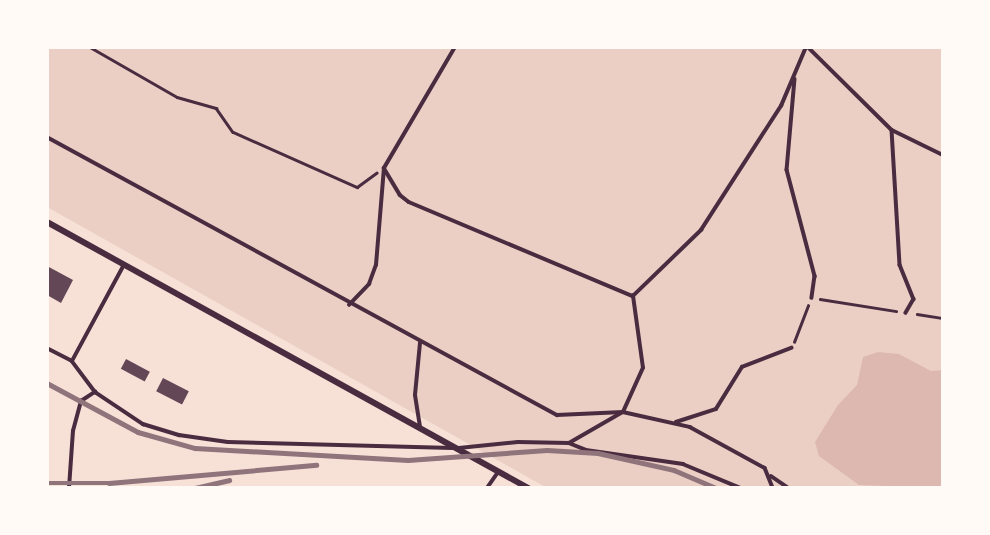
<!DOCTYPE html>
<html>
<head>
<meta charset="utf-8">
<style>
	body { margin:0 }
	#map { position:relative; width:990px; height:535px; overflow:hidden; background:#f7e1d7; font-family:Rubik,sans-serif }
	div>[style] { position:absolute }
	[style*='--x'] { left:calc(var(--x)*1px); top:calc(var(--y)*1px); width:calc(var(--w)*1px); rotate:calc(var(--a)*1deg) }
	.green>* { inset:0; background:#ebcfc5 }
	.water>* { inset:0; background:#dcb8b0 }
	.building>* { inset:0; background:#644757; transform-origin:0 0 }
	.path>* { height:2.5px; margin:-1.25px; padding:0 1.25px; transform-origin:1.25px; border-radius:1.25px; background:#4a2c40 }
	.service>* { height:3.5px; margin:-1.75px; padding:0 1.75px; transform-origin:1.75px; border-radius:1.75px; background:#4a2c40 }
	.minor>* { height:6px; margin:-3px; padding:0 3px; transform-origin:3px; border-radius:3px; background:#4a2c40 }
	.rail>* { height:4.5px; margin:-2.25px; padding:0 2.25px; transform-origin:2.25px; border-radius:2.25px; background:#8f747c }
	span { translate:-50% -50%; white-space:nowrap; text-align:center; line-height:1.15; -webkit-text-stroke:5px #fffaf5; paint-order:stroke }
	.frame { position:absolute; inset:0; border:49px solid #fffaf5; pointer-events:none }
</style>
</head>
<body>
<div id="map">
	<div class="green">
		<div style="clip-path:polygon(47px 47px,943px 47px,943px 488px,547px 488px,47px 207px)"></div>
	</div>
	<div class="water">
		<div style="clip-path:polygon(878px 352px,899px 354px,931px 371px,943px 370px,943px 488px,859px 485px,819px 456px,815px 442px,838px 405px,857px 385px,863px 357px)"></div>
	</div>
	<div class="building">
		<div style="clip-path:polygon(47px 266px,73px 280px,61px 303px,47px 295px)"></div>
		<div style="left:126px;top:359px;width:27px;height:11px;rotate:28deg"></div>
		<div style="left:163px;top:378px;width:29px;height:15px;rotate:27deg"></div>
	</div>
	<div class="path">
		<div style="--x:90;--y:47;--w:100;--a:29.9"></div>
		<div style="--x:177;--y:97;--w:41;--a:15.8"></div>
		<div style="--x:216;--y:108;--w:29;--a:55"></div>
		<div style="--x:233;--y:132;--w:136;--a:23.9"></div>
		<div style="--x:357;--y:187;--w:24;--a:-36"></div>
		<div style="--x:820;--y:299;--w:77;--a:9"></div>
		<div style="--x:917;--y:314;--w:26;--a:9"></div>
		<div style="--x:794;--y:342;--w:39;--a:-69"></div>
	</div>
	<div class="service">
		<div style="--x:808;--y:47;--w:118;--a:44.7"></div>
		<div style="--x:892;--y:130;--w:57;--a:26.1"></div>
		<div style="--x:795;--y:79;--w:91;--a:95"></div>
		<div style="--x:787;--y:170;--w:110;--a:75.2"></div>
		<div style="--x:815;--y:276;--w:22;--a:98"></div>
		<div style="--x:892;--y:130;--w:135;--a:86.6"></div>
		<div style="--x:900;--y:265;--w:37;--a:68"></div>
		<div style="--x:914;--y:299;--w:16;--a:120"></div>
		<div style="--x:47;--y:137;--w:581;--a:28.59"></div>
		<div style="--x:557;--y:415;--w:66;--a:-2.6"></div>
		<div style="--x:623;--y:412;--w:69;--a:12.6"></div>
		<div style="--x:690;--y:427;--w:85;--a:28.7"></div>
		<div style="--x:765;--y:468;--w:22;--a:68"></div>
		<div style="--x:384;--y:168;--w:31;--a:59"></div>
		<div style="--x:400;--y:195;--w:11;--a:38"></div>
		<div style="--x:409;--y:202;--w:243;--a:22.8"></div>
		<div style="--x:349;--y:305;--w:29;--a:-46"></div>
		<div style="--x:369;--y:284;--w:20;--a:-70"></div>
		<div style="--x:376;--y:265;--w:97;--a:-85.3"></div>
		<div style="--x:384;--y:168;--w:140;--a:-59.6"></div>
		<div style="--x:47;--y:348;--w:28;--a:27"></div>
		<div style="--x:72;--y:361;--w:109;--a:-61.6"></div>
		<div style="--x:72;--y:361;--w:39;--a:53"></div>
		<div style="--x:95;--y:392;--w:58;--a:33.7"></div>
		<div style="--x:143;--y:424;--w:38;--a:17"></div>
		<div style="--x:179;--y:435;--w:49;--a:8.1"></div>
		<div style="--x:228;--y:442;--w:224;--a:1.5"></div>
		<div style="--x:676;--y:422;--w:42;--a:-18"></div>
		<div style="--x:716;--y:409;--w:49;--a:-58.2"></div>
		<div style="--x:742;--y:367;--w:53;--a:-21.2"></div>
		<div style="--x:420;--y:427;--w:32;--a:-99"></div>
		<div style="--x:415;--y:395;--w:52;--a:-84.5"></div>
		<div style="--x:569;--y:443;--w:18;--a:22"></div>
		<div style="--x:586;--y:450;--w:98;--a:8.2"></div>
		<div style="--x:683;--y:464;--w:63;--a:22.5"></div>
		<div style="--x:459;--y:448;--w:59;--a:-5.8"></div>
		<div style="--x:518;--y:442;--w:51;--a:1.1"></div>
		<div style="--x:569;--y:443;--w:62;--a:-29.9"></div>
		<div style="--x:623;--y:412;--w:48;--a:-65.6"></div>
		<div style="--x:643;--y:368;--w:73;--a:-97.9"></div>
		<div style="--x:633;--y:296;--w:95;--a:-44.1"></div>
		<div style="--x:701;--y:230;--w:148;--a:-57.2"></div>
		<div style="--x:781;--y:106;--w:64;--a:-67"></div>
		<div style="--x:771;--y:476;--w:22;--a:34"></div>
		<div style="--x:69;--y:488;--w:57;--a:-86"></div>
		<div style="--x:73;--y:431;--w:31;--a:-75"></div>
		<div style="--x:81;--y:401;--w:17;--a:-33"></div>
		<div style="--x:487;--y:488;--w:19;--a:-55"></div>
	</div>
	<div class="minor">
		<div style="--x:47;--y:222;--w:550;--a:28.94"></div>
	</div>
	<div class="rail">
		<div style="--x:47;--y:383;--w:103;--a:28.3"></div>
		<div style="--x:138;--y:432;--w:59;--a:15.7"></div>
		<div style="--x:195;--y:448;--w:213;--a:3.2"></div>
		<div style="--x:408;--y:460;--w:139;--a:-4.1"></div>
		<div style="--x:547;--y:450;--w:51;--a:3.4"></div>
		<div style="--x:598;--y:453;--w:78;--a:12.6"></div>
		<div style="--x:674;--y:470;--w:46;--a:23.2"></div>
		<div style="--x:47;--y:483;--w:62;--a:0"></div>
		<div style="--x:109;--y:483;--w:208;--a:-5"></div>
		<div style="--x:195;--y:488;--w:35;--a:-13"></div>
	</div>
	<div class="frame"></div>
</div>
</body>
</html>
